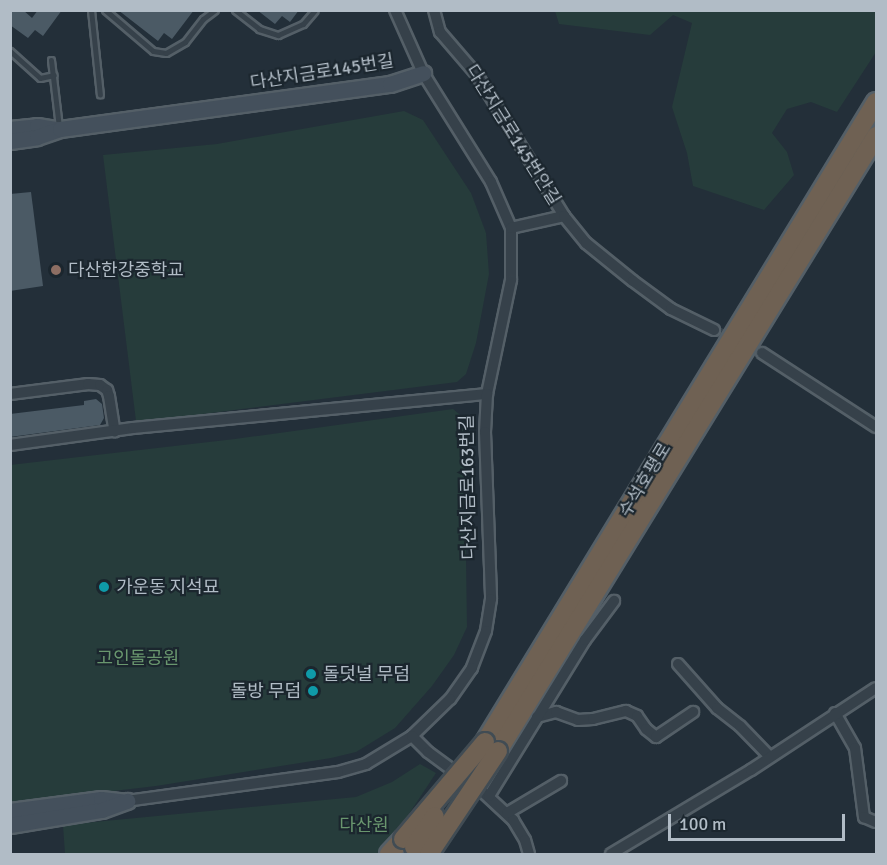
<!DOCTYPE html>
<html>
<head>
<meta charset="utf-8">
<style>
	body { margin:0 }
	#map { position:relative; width:887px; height:865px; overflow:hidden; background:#232f39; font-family:Signika,"Noto Sans KR",sans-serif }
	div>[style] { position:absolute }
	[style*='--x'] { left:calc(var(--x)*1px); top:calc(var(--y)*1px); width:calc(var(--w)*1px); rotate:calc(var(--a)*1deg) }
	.green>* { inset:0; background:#263c3b }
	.building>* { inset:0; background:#4b5a65 }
	.street-tunnel>* { height:10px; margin-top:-5px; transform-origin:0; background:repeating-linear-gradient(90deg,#38444e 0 10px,transparent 0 15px) }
	.roads { filter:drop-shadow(2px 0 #545f67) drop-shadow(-2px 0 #545f67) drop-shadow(0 2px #545f67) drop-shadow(0 -2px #545f67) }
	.lane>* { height:5px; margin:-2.5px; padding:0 2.5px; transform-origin:2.5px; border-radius:2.5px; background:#36414a }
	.street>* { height:10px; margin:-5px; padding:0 5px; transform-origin:5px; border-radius:5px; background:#36414a }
	.secondary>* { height:15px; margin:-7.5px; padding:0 7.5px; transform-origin:7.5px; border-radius:7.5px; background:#44505c }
	.highway>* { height:18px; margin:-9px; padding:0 9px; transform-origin:9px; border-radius:9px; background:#6f6153 }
	.bridges { filter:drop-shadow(2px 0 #414c54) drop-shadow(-2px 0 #414c54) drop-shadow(0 2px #414c54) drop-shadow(0 -2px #414c54) }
	.highway-bridge>* { height:18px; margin:-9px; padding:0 9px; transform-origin:9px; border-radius:9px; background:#6f6153 }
	.dots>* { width:16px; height:16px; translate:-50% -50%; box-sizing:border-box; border:3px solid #1b262e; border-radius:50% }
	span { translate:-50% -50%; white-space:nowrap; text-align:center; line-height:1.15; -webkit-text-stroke:4.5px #1b262e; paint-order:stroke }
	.street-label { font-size:18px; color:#b1bcc6 }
	.poi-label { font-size:18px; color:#b1bcc6 }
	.left { translate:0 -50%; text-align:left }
	.right { translate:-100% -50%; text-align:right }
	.park-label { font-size:18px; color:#69966e }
	.frame { position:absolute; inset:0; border:12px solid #b1bcc6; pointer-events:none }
	.scale { position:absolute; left:668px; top:814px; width:177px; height:27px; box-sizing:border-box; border:3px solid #b1bcc6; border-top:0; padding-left:8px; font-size:18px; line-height:21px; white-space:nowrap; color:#b1bcc6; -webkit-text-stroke:4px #1b262e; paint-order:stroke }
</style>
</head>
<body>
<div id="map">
	<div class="green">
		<div style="clip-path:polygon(555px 11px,876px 11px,876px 52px,837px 112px,811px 102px,787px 109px,772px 133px,787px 152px,794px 175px,764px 210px,693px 186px,687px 153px,672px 107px,692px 23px,673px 15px,650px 35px,559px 24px)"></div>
		<div style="clip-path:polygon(404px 111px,423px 120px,471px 193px,486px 233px,489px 274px,476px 343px,466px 374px,457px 382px,140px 422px,136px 421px,103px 155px,217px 144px)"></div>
		<div style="clip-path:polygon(453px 409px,464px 418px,467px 627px,454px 655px,432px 686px,395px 728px,356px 752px,331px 758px,156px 786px,11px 803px,10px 465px,235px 439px)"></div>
		<div style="clip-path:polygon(420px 764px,436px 773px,391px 841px,378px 854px,65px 854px,63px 825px,356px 797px,392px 782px)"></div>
	</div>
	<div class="building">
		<div style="clip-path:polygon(10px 10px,23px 10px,32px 18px,38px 10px,62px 10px,43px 36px,35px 30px,28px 38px,10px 25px)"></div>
		<div style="clip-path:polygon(118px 10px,194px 10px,172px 39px,164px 33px,158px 41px)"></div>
		<div style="clip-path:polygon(257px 10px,299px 10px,290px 22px,282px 16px,275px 24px)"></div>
		<div style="clip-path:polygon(31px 192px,43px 286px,10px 291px,10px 194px)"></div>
		<div style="clip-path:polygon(96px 399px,102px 404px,104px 418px,100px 425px,10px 437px,10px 414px,84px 405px,84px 401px)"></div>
	</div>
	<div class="street-tunnel">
		<div style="--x:714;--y:330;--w:53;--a:25.6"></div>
	</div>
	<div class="roads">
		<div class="lane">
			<div style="--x:91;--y:10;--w:85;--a:84"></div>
			<div style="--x:105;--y:10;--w:63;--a:40.5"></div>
			<div style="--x:153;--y:51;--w:13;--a:9"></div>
			<div style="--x:166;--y:53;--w:22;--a:-30"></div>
			<div style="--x:185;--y:42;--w:29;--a:-52"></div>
			<div style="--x:203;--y:19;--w:15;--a:-37"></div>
			<div style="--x:235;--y:10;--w:31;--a:38"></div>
			<div style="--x:259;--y:29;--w:20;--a:18"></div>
			<div style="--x:278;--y:35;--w:27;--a:-24"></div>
			<div style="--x:303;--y:24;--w:18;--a:-49"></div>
			<div style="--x:10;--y:51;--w:40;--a:42"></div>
			<div style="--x:40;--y:78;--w:14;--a:-12"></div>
			<div style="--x:51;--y:60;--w:67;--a:83.2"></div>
		</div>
		<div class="street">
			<div style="--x:395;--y:10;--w:69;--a:66"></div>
			<div style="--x:423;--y:73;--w:128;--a:58"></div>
			<div style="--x:491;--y:182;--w:50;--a:66.5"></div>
			<div style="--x:511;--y:228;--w:52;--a:90"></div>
			<div style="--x:511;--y:280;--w:116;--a:101.9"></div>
			<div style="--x:434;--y:10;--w:23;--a:75"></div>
			<div style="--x:440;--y:32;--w:57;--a:49.3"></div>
			<div style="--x:477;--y:75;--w:166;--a:58.3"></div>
			<div style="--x:564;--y:216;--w:54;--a:167.2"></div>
			<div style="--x:564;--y:216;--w:35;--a:51"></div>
			<div style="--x:586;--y:243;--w:60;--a:39"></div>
			<div style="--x:633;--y:281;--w:47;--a:36.4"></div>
			<div style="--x:671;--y:309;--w:48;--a:26"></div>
			<div style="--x:762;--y:353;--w:136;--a:33"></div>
			<div style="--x:10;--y:394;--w:79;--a:-7.3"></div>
			<div style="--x:88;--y:384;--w:12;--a:5"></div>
			<div style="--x:100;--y:385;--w:9;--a:36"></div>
			<div style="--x:107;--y:390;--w:6;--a:72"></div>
			<div style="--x:109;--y:396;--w:36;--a:81"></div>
			<div style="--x:10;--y:445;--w:124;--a:-7.9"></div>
			<div style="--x:133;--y:428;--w:356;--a:-5.5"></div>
			<div style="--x:487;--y:394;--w:38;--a:93"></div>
			<div style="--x:485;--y:432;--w:167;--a:87.9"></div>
			<div style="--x:491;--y:599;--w:32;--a:99"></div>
			<div style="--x:486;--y:631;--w:40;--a:111"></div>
			<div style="--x:472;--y:668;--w:38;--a:125"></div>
			<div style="--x:450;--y:699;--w:53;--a:135.8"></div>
			<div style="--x:412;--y:736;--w:54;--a:148.7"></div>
			<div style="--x:366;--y:764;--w:29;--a:164"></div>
			<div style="--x:338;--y:772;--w:213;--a:172.2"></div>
			<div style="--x:678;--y:664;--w:59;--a:48.4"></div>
			<div style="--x:717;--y:708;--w:29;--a:38"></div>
			<div style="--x:740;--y:726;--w:43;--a:45.9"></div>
			<div style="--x:835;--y:713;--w:40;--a:60.3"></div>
			<div style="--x:855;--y:748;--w:70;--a:82.6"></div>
			<div style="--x:864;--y:817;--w:13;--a:23"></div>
			<div style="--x:537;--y:717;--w:20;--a:-15"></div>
			<div style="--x:556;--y:712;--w:23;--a:20"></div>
			<div style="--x:578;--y:720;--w:15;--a:-4"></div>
			<div style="--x:593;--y:719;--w:34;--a:-14"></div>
			<div style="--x:626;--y:711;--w:12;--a:24"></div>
			<div style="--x:637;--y:716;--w:16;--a:55"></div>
			<div style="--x:646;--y:729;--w:13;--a:39"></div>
			<div style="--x:656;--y:737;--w:45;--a:-34"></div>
			<div style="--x:412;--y:736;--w:23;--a:45"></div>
			<div style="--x:428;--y:752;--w:42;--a:36.3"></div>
			<div style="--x:484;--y:793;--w:40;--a:43"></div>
			<div style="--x:513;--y:820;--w:23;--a:59"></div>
			<div style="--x:525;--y:840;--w:15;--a:74"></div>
			<div style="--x:489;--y:796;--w:183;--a:-58.4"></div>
			<div style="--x:585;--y:640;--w:49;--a:-53.4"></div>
			<div style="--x:507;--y:813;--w:63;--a:-30.7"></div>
			<div style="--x:611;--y:854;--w:163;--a:-31"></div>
			<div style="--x:751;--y:770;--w:149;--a:-33.3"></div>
		</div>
		<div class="secondary">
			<div style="--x:10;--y:129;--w:27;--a:-6"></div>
			<div style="--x:37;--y:126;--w:20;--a:9"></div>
			<div style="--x:10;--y:141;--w:27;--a:-8"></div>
			<div style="--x:37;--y:137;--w:24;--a:-19"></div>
			<div style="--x:60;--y:129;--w:333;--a:-7.8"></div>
			<div style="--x:390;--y:84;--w:35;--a:-18"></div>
			<div style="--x:10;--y:811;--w:92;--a:-7.5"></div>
			<div style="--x:101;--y:799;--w:20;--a:6"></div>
			<div style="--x:10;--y:825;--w:93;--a:-9.3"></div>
			<div style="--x:102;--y:810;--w:27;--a:-20"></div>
		</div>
		<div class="highway">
			<div style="--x:485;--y:742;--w:750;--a:-58.58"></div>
			<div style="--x:498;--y:751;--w:722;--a:-58.42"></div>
			<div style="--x:389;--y:854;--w:21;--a:-47"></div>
		</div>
	</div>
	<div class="bridges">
		<div class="highway-bridge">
			<div style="--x:403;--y:839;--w:127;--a:-49.8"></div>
			<div style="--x:414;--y:847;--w:37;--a:-56"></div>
			<div style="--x:429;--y:854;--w:124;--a:-56.2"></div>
		</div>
	</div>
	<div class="dots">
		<div style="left:56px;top:270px;background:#8d6e63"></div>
		<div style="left:104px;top:587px;background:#0f9aa8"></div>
		<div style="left:311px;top:674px;background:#0f9aa8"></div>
		<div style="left:313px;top:691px;background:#0f9aa8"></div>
	</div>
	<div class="street-label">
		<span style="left:322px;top:72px;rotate:-9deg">다산지금로145번길</span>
		<span style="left:513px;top:135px;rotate:58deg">다산지금로145번안길</span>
		<span style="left:645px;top:480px;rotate:-59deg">수석호평로</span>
		<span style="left:468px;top:487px;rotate:-91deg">다산지금로163번길</span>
	</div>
	<div class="poi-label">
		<span class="left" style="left:68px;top:270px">다산한강중학교</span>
		<span class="left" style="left:116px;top:587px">가운동 지석묘</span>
		<span class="left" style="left:323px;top:674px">돌덧널 무덤</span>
		<span class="right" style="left:301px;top:691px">돌방 무덤</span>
	</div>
	<div class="park-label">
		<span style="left:138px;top:658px">고인돌공원</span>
		<span style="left:364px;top:825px">다산원</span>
	</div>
	<div class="frame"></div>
	<div class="scale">100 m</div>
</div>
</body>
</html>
